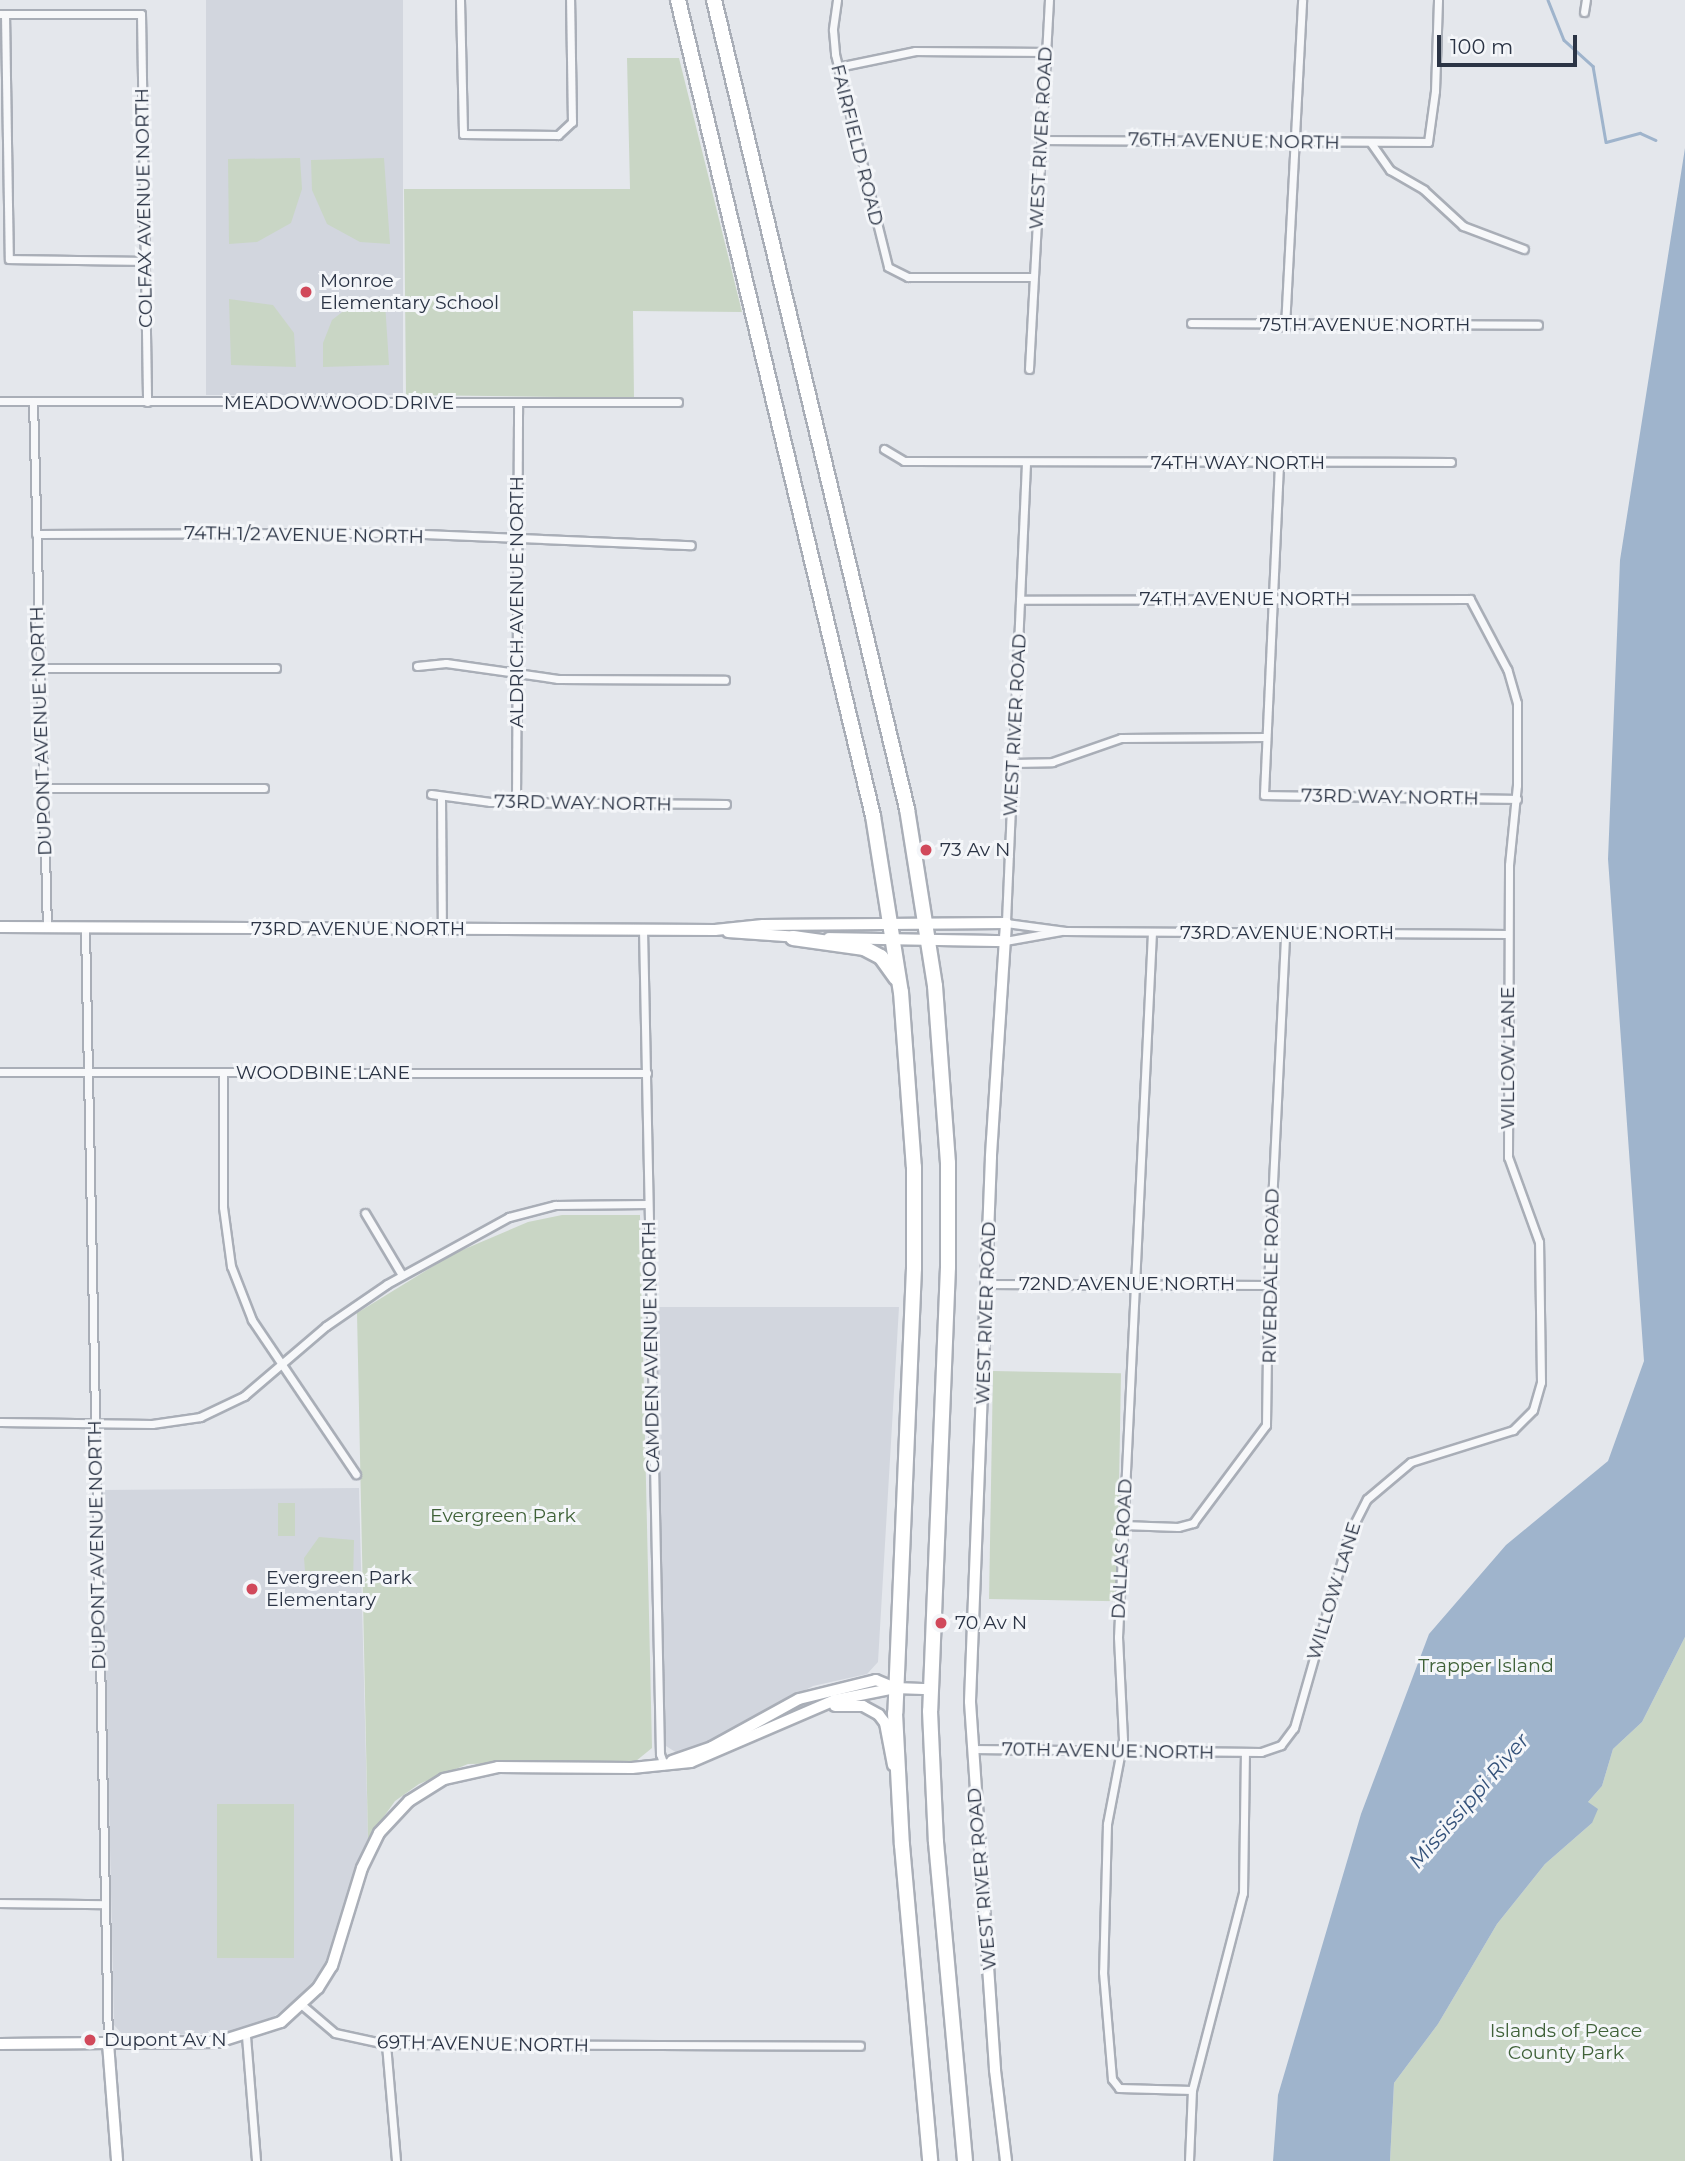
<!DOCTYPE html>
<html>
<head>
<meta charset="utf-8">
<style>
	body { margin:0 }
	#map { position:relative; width:1685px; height:2161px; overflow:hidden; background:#e4e7ec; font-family:Montserrat,sans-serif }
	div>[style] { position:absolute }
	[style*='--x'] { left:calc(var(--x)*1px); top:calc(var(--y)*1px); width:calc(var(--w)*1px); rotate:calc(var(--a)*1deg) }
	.built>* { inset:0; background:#d2d6de; transform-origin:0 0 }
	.green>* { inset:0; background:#c9d6c5; transform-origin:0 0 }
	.water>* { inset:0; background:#9fb4cc }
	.stream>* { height:2.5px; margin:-1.25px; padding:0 1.25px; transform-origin:1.25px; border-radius:1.25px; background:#9fb4cc }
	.roads { filter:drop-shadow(2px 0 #a9aeb7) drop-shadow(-2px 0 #a9aeb7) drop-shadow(0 2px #a9aeb7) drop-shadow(0 -2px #a9aeb7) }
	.street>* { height:7px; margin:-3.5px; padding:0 3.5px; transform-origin:3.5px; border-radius:3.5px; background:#f7f8fa }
	.secondary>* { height:10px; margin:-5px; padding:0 5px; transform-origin:5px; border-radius:5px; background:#fff }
	.highway>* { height:14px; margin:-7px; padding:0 7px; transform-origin:7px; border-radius:7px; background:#fff }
	.dots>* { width:19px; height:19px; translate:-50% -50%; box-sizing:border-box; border:4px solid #f4f6f9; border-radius:50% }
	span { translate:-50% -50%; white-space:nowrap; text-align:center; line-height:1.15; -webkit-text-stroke:6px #f4f6f9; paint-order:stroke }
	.street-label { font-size:19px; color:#2b3445 }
	.poi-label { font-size:19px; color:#2b3445 }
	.left { translate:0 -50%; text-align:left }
	.park-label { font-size:19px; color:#3f6138 }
	.water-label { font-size:21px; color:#34527a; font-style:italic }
	.scale { position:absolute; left:1437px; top:35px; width:140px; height:32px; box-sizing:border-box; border:4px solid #2b3445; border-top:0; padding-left:9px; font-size:21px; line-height:24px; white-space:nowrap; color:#2b3445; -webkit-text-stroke:5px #f4f6f9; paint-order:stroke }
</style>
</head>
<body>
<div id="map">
	<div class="built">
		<div style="left:206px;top:0;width:197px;height:395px"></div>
		<div style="clip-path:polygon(653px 1307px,899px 1307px,878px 1662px,867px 1674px,813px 1686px,693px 1750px,677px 1753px,666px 1746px)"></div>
		<div style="clip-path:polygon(359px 1488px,368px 1839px,325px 1965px,302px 1996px,269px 2020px,239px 2033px,124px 2036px,114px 2025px,102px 1490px)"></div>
	</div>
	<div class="green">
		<div style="clip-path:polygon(627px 58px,679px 58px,742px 312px,633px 311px,634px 398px,406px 395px,404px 189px,630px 189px)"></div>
		<div style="clip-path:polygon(300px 158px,302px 189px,291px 223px,257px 242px,229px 244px,228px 159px)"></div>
		<div style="clip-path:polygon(384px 158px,390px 244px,360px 242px,327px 224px,312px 190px,311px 160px)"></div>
		<div style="clip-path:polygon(229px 299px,273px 305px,294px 333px,296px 367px,231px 365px)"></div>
		<div style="clip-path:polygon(355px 302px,385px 302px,389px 365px,323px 367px,323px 343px,332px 320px)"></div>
		<div style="clip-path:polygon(562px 1215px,640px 1215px,652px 1748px,636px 1761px,468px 1764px,419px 1784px,395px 1801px,368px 1839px,357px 1313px,453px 1254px,528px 1222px)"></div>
		<div style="left:993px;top:1371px;width:128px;height:228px;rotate:1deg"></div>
		<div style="left:278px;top:1503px;width:17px;height:33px"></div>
		<div style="clip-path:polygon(319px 1537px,354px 1540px,353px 1583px,306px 1584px,304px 1558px)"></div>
		<div style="clip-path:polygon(1685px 1637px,1685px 2161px,1390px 2161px,1394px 2083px,1438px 2024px,1497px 1924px,1545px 1864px,1592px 1823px,1588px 1802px,1602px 1786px,1613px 1749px,1642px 1722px)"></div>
		<div style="left:217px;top:1804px;width:77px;height:154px"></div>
	</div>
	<div class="water">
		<div style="clip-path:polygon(1685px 148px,1685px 1637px,1642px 1722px,1613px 1749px,1602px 1786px,1588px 1802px,1598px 1809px,1592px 1823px,1545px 1864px,1497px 1924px,1438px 2024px,1394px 2083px,1390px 2161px,1273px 2161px,1278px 2095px,1361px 1814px,1429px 1634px,1506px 1545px,1608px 1461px,1644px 1361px,1608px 859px,1620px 560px)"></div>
	</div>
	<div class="stream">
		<div style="--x:1548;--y:0;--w:43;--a:68.2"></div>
		<div style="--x:1564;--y:40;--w:39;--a:42"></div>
		<div style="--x:1593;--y:66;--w:77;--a:80.3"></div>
		<div style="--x:1606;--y:142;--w:35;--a:-15"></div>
		<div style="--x:1640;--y:133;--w:17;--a:24"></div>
	</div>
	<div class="roads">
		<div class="street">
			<div style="--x:460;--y:0;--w:134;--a:88.7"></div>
			<div style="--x:463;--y:134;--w:95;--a:0.6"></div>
			<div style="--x:558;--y:135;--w:19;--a:-43"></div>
			<div style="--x:572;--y:122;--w:122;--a:-90.9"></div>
			<div style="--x:837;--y:0;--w:30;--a:98"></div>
			<div style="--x:833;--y:30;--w:24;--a:85"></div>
			<div style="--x:835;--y:54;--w:219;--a:76"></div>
			<div style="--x:888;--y:267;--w:22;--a:27"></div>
			<div style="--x:908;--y:277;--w:125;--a:0"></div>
			<div style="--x:1584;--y:12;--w:12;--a:-81"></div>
			<div style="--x:0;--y:14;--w:141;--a:0"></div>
			<div style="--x:141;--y:14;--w:388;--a:89.1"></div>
			<div style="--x:5;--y:14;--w:245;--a:89.1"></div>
			<div style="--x:9;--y:259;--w:136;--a:0.8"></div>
			<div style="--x:838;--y:67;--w:79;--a:-11.7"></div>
			<div style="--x:915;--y:51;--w:131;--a:0.4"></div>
			<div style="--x:1041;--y:140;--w:387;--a:0.3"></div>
			<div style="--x:1428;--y:142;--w:51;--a:-82.2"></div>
			<div style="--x:1435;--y:91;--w:91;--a:-88.1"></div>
			<div style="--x:1371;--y:143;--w:33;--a:55"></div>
			<div style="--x:1390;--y:170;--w:39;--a:30"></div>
			<div style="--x:1424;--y:190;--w:53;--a:42.7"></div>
			<div style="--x:1463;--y:226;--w:65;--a:20.7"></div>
			<div style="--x:1191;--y:323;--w:347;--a:0.3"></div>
			<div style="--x:1285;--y:327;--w:327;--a:-87"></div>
			<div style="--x:1029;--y:369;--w:370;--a:-86.9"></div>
			<div style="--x:0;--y:401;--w:678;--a:0.08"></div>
			<div style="--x:33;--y:401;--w:526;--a:88.48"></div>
			<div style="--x:884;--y:449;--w:23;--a:31"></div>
			<div style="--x:904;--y:461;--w:547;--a:0.1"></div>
			<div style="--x:1026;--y:463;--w:460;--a:92.5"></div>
			<div style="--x:1006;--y:923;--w:60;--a:7.7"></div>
			<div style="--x:1065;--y:931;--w:443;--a:0.4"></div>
			<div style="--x:1279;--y:464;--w:331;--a:92.6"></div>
			<div style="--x:1264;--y:795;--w:253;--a:0.9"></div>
			<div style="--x:36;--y:534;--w:364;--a:-0.2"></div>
			<div style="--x:400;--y:533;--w:291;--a:2.4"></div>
			<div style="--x:417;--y:666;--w:29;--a:-6"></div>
			<div style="--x:446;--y:663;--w:113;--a:8.1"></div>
			<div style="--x:558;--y:679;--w:167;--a:0.3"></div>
			<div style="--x:38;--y:668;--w:238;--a:0"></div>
			<div style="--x:1013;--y:763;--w:39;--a:-1"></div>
			<div style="--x:1052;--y:762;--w:73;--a:-19.2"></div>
			<div style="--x:1121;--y:738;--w:145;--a:-0.4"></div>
			<div style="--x:42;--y:788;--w:222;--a:0"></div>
			<div style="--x:431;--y:794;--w:60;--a:7.7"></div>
			<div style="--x:490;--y:802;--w:236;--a:0.5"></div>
			<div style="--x:441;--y:797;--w:132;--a:89.6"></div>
			<div style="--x:516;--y:802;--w:399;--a:-89.7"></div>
			<div style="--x:85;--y:928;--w:1115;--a:88.82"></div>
			<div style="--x:643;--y:929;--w:825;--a:88.82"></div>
			<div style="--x:660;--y:1754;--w:12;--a:70"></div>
			<div style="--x:1152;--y:932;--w:706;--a:92.76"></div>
			<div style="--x:1118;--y:1637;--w:103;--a:87.2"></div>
			<div style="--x:1123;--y:1740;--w:86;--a:100.8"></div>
			<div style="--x:1107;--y:1824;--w:148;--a:91.5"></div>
			<div style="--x:1103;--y:1972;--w:107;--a:85.2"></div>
			<div style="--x:1112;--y:2079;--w:11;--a:52"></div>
			<div style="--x:1119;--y:2088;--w:73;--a:1.6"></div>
			<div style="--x:1005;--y:941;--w:57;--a:-10.1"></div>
			<div style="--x:0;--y:1072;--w:647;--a:0.09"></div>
			<div style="--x:223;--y:1072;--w:135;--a:90"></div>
			<div style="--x:223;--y:1207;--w:60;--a:82.3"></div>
			<div style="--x:231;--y:1266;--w:58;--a:68.7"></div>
			<div style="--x:252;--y:1320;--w:186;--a:56"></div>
			<div style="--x:365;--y:1213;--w:72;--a:59.2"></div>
			<div style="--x:986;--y:1284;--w:282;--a:0.2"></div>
			<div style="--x:0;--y:1422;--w:152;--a:0.8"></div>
			<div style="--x:152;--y:1424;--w:49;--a:-8.3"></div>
			<div style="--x:200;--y:1417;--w:49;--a:-25.5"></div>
			<div style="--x:244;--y:1396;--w:108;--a:-40.5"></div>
			<div style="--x:326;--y:1326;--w:74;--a:-34.5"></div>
			<div style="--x:387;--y:1284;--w:139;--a:-28.8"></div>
			<div style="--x:509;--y:1217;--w:48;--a:-14.6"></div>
			<div style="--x:555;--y:1205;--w:93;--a:-0.6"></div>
			<div style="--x:1122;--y:1525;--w:56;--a:2"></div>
			<div style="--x:1178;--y:1527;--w:16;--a:-15"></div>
			<div style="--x:1193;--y:1523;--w:122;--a:-53.3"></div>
			<div style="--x:1266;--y:1425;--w:140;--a:-89.2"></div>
			<div style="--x:1268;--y:1285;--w:352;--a:-87.2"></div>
			<div style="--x:972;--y:1749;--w:289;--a:0.6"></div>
			<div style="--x:1261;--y:1752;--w:21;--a:-19"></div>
			<div style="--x:1281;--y:1745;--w:21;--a:-53"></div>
			<div style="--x:1294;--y:1728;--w:204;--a:-74.1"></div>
			<div style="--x:1350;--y:1532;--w:37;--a:-63"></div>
			<div style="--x:1367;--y:1499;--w:57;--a:-40.1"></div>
			<div style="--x:1411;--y:1462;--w:107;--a:-17.4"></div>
			<div style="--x:1513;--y:1430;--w:28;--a:-45"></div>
			<div style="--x:1533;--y:1410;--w:29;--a:-74"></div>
			<div style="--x:1541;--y:1382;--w:140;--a:-90.8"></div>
			<div style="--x:1539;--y:1242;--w:90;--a:-110"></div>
			<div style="--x:1508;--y:1157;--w:292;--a:-89.8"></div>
			<div style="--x:1509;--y:865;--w:80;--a:-84.3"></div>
			<div style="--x:1517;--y:785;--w:82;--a:-90"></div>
			<div style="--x:1517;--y:703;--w:35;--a:-106"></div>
			<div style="--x:1507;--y:669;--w:79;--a:-117.9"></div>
			<div style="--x:1470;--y:599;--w:450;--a:179.9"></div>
			<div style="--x:0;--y:1903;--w:104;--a:0.6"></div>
			<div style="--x:302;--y:2005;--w:43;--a:40.3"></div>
			<div style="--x:335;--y:2033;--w:52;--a:12.2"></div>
			<div style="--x:386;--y:2044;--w:474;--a:0.2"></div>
			<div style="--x:246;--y:2036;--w:125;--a:85.4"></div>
			<div style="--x:386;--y:2044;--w:117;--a:85.1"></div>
			<div style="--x:1189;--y:2161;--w:71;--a:-87.6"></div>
			<div style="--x:1192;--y:2090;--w:203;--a:-75.5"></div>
			<div style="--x:1243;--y:1893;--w:141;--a:-89.2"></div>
		</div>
		<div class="secondary">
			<div style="--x:0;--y:927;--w:715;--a:0.24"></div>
			<div style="--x:715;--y:930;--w:48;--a:-5.9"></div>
			<div style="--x:763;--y:925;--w:243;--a:-0.5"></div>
			<div style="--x:1006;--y:923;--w:234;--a:93.7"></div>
			<div style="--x:991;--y:1157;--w:545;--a:92.21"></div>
			<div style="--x:970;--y:1702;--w:369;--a:86.1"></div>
			<div style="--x:995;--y:2070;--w:92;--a:83.1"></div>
			<div style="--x:728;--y:932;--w:71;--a:4"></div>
			<div style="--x:829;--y:938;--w:176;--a:1"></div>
			<div style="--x:835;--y:1706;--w:28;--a:0"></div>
			<div style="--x:863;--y:1706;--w:18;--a:29"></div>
			<div style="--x:879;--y:1715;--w:10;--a:53"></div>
			<div style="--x:885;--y:1723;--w:43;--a:79.2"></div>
			<div style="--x:672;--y:1761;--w:42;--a:-19.3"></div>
			<div style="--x:712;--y:1747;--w:99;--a:-28.9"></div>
			<div style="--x:799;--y:1699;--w:79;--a:-13.9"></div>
			<div style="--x:876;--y:1680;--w:21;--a:23"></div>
			<div style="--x:108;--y:2043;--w:118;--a:85.6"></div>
			<div style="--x:0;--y:2044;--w:218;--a:-0.5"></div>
			<div style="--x:218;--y:2042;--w:66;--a:-17.6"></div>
			<div style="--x:281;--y:2022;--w:50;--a:-42.6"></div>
			<div style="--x:318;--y:1988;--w:26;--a:-58"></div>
			<div style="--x:332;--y:1966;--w:102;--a:-73"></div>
			<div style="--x:362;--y:1868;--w:39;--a:-64"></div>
			<div style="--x:379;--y:1833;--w:44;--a:-46.8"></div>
			<div style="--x:409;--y:1801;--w:41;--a:-32.2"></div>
			<div style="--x:444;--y:1779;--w:55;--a:-12.5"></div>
			<div style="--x:498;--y:1767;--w:134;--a:0.4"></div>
			<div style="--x:632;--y:1768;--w:59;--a:-5.8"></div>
			<div style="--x:691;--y:1762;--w:157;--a:-23.3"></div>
			<div style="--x:835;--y:1700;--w:61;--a:-11.3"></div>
			<div style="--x:895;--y:1688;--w:35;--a:2"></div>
		</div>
		<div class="highway">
			<div style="--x:678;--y:0;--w:839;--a:76.56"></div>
			<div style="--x:873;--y:816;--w:178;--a:81"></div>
			<div style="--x:901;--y:992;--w:175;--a:85.8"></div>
			<div style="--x:914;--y:1167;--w:101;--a:90"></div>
			<div style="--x:914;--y:1268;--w:445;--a:92.4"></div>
			<div style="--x:895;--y:1713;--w:132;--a:87"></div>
			<div style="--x:902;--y:1845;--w:317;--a:84.9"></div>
			<div style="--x:714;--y:0;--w:832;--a:76.58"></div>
			<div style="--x:907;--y:809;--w:179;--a:81"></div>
			<div style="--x:935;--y:986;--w:177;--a:85.8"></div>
			<div style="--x:948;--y:1163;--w:104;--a:90"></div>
			<div style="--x:948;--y:1267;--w:444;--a:92.3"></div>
			<div style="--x:930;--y:1711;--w:131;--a:87.4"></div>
			<div style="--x:936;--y:1842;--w:320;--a:84.8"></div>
			<div style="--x:793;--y:938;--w:72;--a:8"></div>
			<div style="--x:864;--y:948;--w:19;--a:28"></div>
			<div style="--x:881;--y:957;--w:26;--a:54"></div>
		</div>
	</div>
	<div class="dots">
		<div style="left:306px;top:292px;background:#d1495b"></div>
		<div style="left:926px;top:850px;background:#d1495b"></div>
		<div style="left:252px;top:1589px;background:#d1495b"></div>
		<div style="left:941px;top:1623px;background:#d1495b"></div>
		<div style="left:90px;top:2040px;background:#d1495b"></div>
	</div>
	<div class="street-label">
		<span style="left:1041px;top:138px;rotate:-87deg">WEST RIVER ROAD</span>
		<span style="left:1234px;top:141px;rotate:1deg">76TH AVENUE NORTH</span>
		<span style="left:857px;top:145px;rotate:76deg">FAIRFIELD ROAD</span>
		<span style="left:144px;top:208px;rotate:-91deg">COLFAX AVENUE NORTH</span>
		<span style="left:1365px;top:325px">75TH AVENUE NORTH</span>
		<span style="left:339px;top:403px">MEADOWWOOD DRIVE</span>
		<span style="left:1238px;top:463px">74TH WAY NORTH</span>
		<span style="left:304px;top:535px;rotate:1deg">74TH 1/2 AVENUE NORTH</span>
		<span style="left:1245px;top:599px">74TH AVENUE NORTH</span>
		<span style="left:517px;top:602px;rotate:-90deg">ALDRICH AVENUE NORTH</span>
		<span style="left:1015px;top:725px;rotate:-87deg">WEST RIVER ROAD</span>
		<span style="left:41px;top:731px;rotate:-92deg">DUPONT AVENUE NORTH</span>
		<span style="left:1390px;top:797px;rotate:1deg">73RD WAY NORTH</span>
		<span style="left:583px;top:803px;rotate:1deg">73RD WAY NORTH</span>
		<span style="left:358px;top:929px">73RD AVENUE NORTH</span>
		<span style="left:1287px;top:933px">73RD AVENUE NORTH</span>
		<span style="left:1508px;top:1058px;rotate:-90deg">WILLOW LANE</span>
		<span style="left:323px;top:1073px">WOODBINE LANE</span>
		<span style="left:1271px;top:1276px;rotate:-89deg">RIVERDALE ROAD</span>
		<span style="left:1127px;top:1284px">72ND AVENUE NORTH</span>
		<span style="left:986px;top:1313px;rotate:-88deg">WEST RIVER ROAD</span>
		<span style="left:651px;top:1347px;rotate:-91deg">CAMDEN AVENUE NORTH</span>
		<span style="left:97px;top:1545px;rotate:-91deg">DUPONT AVENUE NORTH</span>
		<span style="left:1122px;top:1549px;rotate:-87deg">DALLAS ROAD</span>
		<span style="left:1334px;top:1591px;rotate:-73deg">WILLOW LANE</span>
		<span style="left:1108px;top:1751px;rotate:1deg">70TH AVENUE NORTH</span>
		<span style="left:982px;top:1879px;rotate:-95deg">WEST RIVER ROAD</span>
		<span style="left:483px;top:2044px;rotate:1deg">69TH AVENUE NORTH</span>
	</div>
	<div class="poi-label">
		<span class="left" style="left:320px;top:292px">Monroe<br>Elementary School</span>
		<span class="left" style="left:940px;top:850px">73 Av N</span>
		<span class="left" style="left:266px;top:1589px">Evergreen Park<br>Elementary</span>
		<span class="left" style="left:955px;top:1623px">70 Av N</span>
		<span class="left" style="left:104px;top:2040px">Dupont Av N</span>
	</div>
	<div class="park-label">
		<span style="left:503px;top:1516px">Evergreen Park</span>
		<span style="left:1486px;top:1666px">Trapper Island</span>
		<span style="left:1566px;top:2042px">Islands of Peace<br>County Park</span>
	</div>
	<div class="water-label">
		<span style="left:1469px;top:1801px;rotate:-49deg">Mississippi River</span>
	</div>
	<div class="scale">100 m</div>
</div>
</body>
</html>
